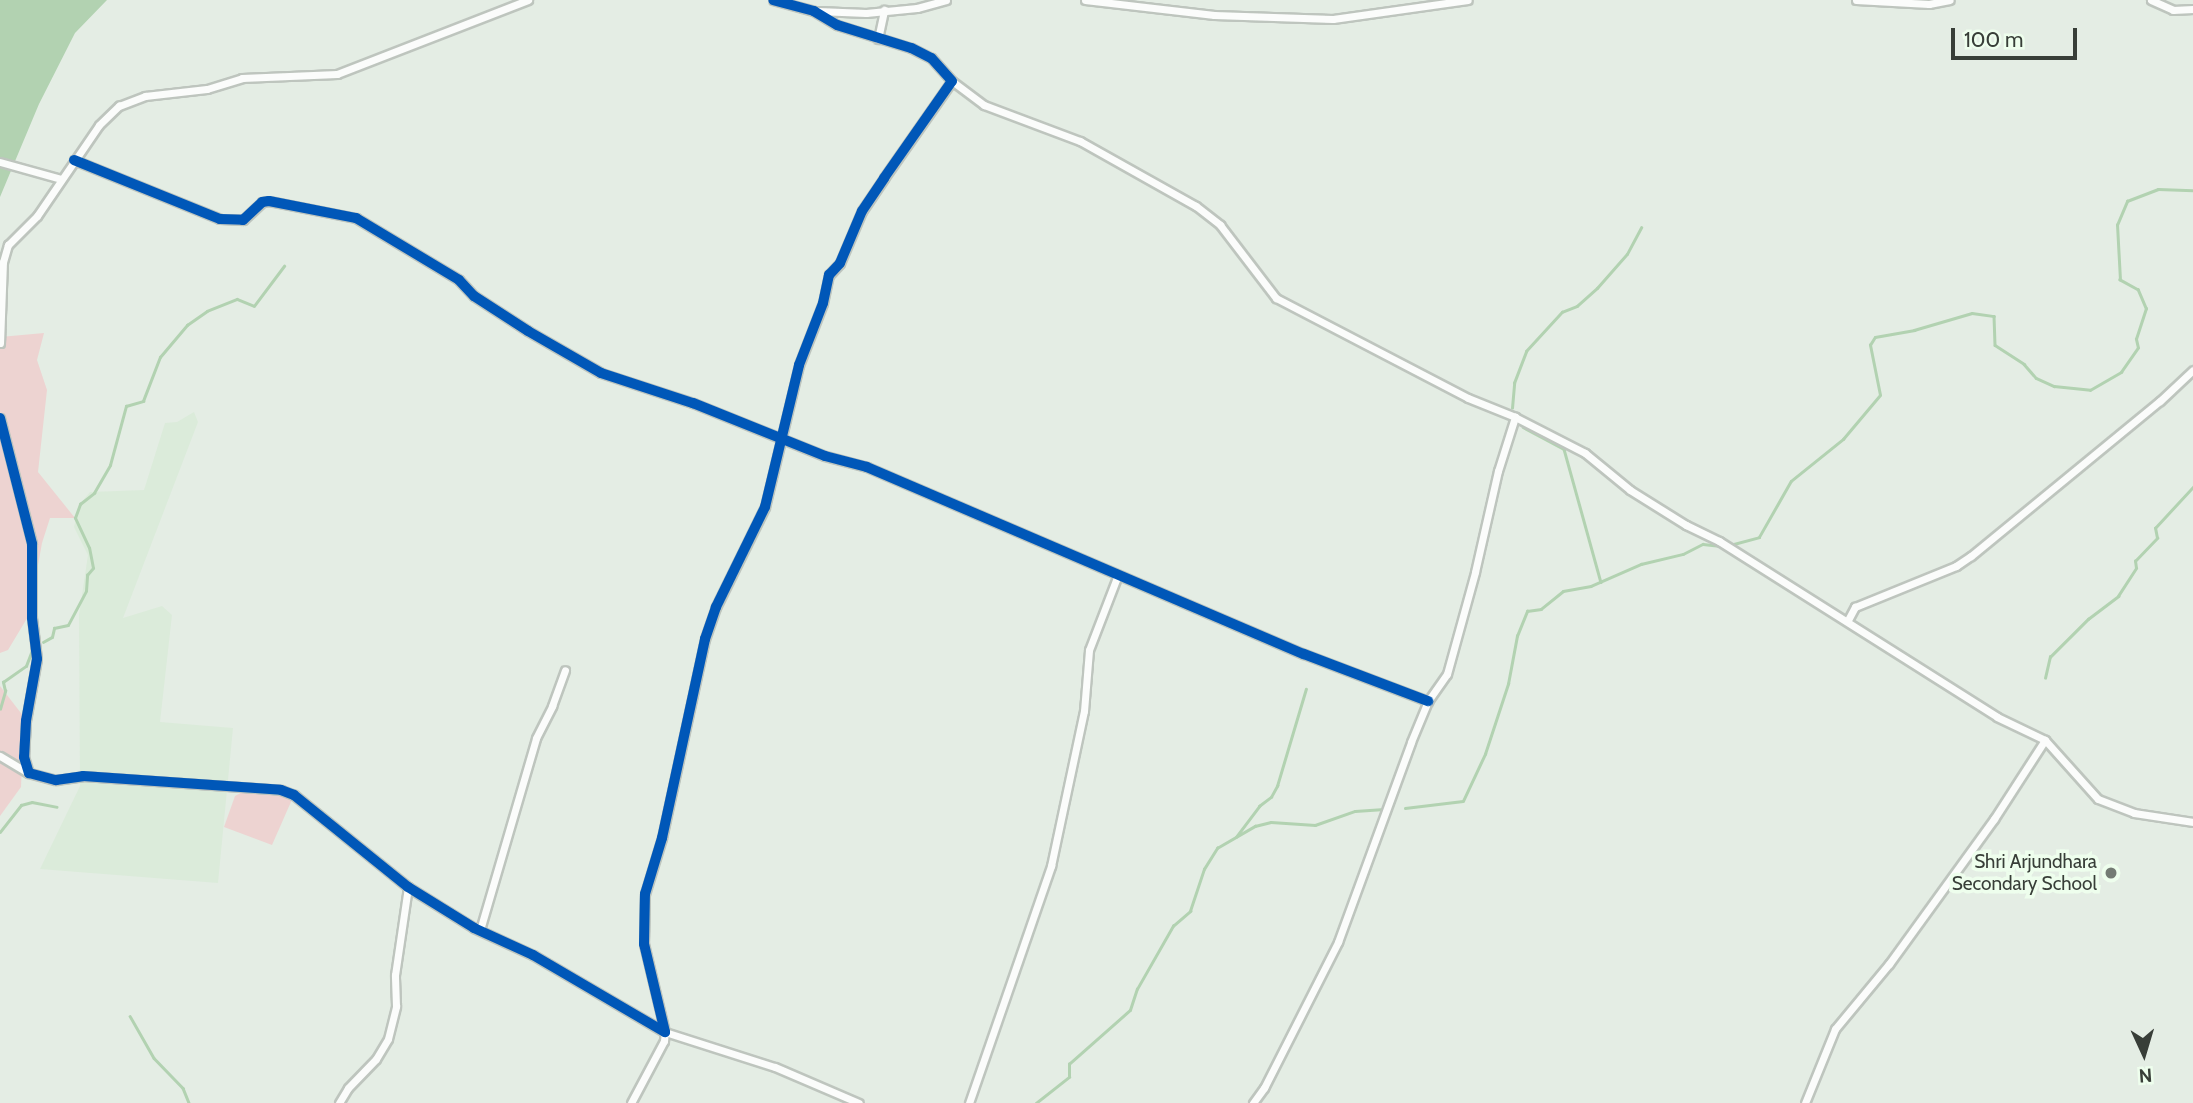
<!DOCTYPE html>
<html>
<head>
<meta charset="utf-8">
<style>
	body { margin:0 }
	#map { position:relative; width:2193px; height:1103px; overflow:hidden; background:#e4ede4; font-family:Cabin,sans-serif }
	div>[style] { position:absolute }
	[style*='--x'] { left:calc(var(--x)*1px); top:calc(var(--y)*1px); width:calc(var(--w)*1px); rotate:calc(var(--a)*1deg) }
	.built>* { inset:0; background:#dbebda }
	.green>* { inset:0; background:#edd3d1 }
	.water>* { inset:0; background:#b2d2b1 }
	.stream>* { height:2.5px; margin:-1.25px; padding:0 1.25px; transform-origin:1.25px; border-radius:1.25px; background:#b2d2b1 }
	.roads { filter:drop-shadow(2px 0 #bec5be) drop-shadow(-2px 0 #bec5be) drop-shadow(0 2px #bec5be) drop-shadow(0 -2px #bec5be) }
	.minor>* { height:7px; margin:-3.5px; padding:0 3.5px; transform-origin:3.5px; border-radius:3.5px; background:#fbfcfb }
	.cycleway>* { height:10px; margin:-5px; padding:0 5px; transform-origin:5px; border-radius:5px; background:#0057b8 }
	.dots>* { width:19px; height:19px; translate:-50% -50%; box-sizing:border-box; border:4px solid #eefeed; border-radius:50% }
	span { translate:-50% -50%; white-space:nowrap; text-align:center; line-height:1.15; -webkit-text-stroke:7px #eefeed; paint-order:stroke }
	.poi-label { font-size:19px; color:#383e38 }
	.right { translate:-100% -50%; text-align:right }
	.north { position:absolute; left:2109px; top:1019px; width:70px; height:70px; -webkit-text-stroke:5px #eefeed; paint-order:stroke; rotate:176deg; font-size:19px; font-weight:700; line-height:28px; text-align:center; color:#383e38 }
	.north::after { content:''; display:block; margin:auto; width:24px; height:32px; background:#383e38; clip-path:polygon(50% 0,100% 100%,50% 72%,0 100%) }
	.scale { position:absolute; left:1951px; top:28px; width:126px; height:32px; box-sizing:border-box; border:4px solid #383e38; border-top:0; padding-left:9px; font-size:21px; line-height:24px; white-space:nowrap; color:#383e38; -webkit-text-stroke:5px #eefeed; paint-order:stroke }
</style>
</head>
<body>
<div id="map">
	<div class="built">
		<div style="clip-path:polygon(194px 412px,198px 422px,123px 618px,162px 606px,172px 615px,160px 722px,233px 728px,218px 883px,40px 869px,80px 786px,79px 615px,88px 555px,74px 527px,80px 504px,90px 492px,144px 490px,165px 423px,177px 422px)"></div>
	</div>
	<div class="green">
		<div style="clip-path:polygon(44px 333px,37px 360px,47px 390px,38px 472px,75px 518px,50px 518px,42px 543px,29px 615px,8px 650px,0 653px,0 337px)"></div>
		<div style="clip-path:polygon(0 686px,24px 717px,21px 787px,0 816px)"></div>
		<div style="clip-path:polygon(254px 786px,294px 795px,272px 845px,224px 827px,235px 796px)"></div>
	</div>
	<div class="water">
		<div style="clip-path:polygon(0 0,107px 0,75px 33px,39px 104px,0 197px)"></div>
	</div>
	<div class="stream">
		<div style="--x:1512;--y:408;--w:25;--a:-85"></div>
		<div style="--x:1514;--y:383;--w:34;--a:-69"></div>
		<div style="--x:1526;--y:351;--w:53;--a:-47.3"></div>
		<div style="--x:1562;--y:312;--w:16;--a:-22"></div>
		<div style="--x:1577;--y:306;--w:27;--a:-42"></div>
		<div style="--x:1597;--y:288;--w:45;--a:-48.6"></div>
		<div style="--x:1627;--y:254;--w:30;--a:-62"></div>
		<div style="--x:1523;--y:427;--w:47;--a:28.2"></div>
		<div style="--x:1564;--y:449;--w:138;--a:74.5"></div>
		<div style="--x:1730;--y:545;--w:30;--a:-15"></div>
		<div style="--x:1759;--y:537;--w:64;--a:-60.3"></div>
		<div style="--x:1791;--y:481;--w:67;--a:-38.9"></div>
		<div style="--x:1843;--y:439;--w:57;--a:-49.9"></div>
		<div style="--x:1880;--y:395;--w:51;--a:-101.3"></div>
		<div style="--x:1870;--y:345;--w:9;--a:-58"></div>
		<div style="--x:1875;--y:337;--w:40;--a:-10"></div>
		<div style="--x:1914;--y:330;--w:60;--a:-16.3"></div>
		<div style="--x:1972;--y:313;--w:22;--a:8"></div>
		<div style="--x:1994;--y:316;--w:29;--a:88"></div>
		<div style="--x:1995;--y:345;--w:35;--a:33"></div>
		<div style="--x:2024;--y:364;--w:18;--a:49"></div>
		<div style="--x:2036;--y:378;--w:20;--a:24"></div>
		<div style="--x:2054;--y:386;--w:36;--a:6"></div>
		<div style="--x:2090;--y:390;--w:36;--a:-30"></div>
		<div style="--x:2121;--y:372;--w:29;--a:-55"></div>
		<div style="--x:2138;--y:348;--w:9;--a:-103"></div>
		<div style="--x:2136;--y:339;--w:32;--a:-72"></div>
		<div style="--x:2146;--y:309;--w:21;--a:-113"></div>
		<div style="--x:2138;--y:290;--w:21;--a:-151"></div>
		<div style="--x:2120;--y:280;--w:55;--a:-93.1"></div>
		<div style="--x:2117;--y:225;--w:26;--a:-67"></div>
		<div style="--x:2127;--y:201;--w:33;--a:-21"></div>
		<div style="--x:2158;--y:189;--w:35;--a:2"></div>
		<div style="--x:43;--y:642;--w:10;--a:-29"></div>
		<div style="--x:52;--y:637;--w:9;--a:-77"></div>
		<div style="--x:54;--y:628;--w:14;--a:-12"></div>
		<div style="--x:68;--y:625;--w:38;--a:-62"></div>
		<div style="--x:86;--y:591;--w:16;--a:-86"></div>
		<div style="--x:87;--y:575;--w:9;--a:-49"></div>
		<div style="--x:93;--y:568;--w:20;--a:-101"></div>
		<div style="--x:89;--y:548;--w:33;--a:-115"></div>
		<div style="--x:75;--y:518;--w:15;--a:-70"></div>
		<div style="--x:80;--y:504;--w:18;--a:-38"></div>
		<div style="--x:94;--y:493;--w:32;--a:-60"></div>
		<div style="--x:110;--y:465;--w:61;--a:-74.8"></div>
		<div style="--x:126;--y:406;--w:18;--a:-16"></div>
		<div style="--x:143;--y:401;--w:47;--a:-68.9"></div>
		<div style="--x:160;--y:357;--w:42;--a:-49.8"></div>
		<div style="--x:187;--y:325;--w:24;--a:-35"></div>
		<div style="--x:207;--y:311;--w:32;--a:-22"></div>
		<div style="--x:237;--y:299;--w:18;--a:22"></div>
		<div style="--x:254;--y:306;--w:50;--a:-53.1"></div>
		<div style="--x:2045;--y:678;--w:22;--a:-77"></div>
		<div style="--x:2050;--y:657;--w:54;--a:-45"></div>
		<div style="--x:2088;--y:619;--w:38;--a:-37"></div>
		<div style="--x:2118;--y:596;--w:33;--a:-57"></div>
		<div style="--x:2136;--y:568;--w:7;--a:-98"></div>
		<div style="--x:2135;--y:561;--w:32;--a:-46"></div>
		<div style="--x:2157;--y:538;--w:10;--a:-101"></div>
		<div style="--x:2155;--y:528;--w:56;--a:-47.2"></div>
		<div style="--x:0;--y:709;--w:19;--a:-74"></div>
		<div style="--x:5;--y:691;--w:9;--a:-103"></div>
		<div style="--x:3;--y:682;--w:28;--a:-35"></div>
		<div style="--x:26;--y:666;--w:19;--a:-69"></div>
		<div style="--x:1405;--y:808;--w:58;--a:-6.9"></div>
		<div style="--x:1463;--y:801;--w:52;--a:-64.9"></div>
		<div style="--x:1485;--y:754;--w:74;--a:-71.8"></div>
		<div style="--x:1508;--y:684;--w:49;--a:-79.4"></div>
		<div style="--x:1517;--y:636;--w:27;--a:-68"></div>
		<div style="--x:1527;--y:611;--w:14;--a:-8"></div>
		<div style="--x:1541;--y:609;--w:28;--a:-39"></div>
		<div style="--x:1563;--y:591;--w:28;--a:-10"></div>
		<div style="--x:1591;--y:586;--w:55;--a:-23.7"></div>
		<div style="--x:1641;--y:564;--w:43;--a:-13.4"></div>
		<div style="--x:1683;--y:554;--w:22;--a:-27"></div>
		<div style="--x:1703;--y:544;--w:20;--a:6"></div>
		<div style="--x:0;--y:832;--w:34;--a:-52"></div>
		<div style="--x:21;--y:805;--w:11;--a:-15"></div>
		<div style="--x:32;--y:802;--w:25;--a:11"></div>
		<div style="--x:1236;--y:837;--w:39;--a:-53"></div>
		<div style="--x:1259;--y:806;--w:15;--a:-37"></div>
		<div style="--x:1271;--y:797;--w:13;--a:-61"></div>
		<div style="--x:1277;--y:786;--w:101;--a:-73.4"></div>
		<div style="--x:130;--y:1016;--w:48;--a:60.3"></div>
		<div style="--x:154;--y:1058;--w:42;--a:46"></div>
		<div style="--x:183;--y:1088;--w:16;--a:68"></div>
		<div style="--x:1036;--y:1103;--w:42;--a:-38.2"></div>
		<div style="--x:1069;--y:1077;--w:13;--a:-90"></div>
		<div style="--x:1069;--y:1064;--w:81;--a:-41.5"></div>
		<div style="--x:1130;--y:1010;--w:22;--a:-72"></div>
		<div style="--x:1137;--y:989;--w:73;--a:-60.3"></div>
		<div style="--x:1173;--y:926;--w:23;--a:-41"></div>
		<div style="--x:1190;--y:911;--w:44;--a:-71.6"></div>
		<div style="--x:1204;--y:869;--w:25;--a:-58"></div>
		<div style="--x:1217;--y:848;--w:44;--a:-30.1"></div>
		<div style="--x:1255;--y:826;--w:16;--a:-14"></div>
		<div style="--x:1271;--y:822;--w:44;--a:3.9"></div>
		<div style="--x:1315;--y:825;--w:42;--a:-19.3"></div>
		<div style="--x:1355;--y:811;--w:29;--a:-4"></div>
	</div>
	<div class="roads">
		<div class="minor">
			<div style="--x:1085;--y:0;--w:130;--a:6.6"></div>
			<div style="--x:1214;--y:15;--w:119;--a:1.9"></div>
			<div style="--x:1333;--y:19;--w:136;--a:-8"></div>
			<div style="--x:1856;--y:0;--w:73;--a:3.1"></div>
			<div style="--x:1929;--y:4;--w:21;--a:-11"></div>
			<div style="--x:2151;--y:0;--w:24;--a:24"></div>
			<div style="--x:2173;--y:10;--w:20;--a:-3"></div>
			<div style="--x:818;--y:11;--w:48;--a:2.4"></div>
			<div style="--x:866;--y:13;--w:51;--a:-5.6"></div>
			<div style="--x:917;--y:8;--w:30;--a:-15"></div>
			<div style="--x:878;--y:39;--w:30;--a:-78"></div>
			<div style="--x:952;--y:81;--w:40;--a:37"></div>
			<div style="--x:984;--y:105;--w:103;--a:20.6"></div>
			<div style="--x:1080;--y:141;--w:133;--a:29.3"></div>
			<div style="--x:1196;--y:206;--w:31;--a:38"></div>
			<div style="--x:1220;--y:225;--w:92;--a:52.5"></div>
			<div style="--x:1276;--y:298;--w:216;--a:27.5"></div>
			<div style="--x:1468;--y:398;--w:51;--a:22"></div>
			<div style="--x:1515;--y:417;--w:79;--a:27.2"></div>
			<div style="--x:1585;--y:453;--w:58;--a:39.4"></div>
			<div style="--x:1630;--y:490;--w:66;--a:32"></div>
			<div style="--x:1686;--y:525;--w:37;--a:26"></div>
			<div style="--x:1719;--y:541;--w:329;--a:32.3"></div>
			<div style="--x:1997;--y:717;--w:53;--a:25.6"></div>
			<div style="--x:2045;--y:740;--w:79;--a:48.1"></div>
			<div style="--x:2098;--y:799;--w:39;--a:21"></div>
			<div style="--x:2134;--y:813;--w:60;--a:8.7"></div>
			<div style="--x:74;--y:160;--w:157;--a:22"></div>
			<div style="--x:220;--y:219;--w:23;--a:2"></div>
			<div style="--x:243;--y:220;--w:26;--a:-43"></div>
			<div style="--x:262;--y:202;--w:7;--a:-8"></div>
			<div style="--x:269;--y:201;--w:89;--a:11.1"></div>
			<div style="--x:356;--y:218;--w:120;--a:31"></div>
			<div style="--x:459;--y:280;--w:22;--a:47"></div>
			<div style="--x:474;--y:296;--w:64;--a:32.9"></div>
			<div style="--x:528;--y:331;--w:84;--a:29.9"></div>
			<div style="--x:601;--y:373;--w:97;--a:18.1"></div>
			<div style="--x:693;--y:403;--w:142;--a:21.9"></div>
			<div style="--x:825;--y:456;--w:43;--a:14.7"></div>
			<div style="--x:867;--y:467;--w:475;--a:23.2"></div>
			<div style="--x:1304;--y:654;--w:133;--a:20.8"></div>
			<div style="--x:0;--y:162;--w:63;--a:15.6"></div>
			<div style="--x:0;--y:343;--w:81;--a:-87.9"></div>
			<div style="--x:3;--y:262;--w:18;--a:-74"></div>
			<div style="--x:8;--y:245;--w:41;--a:-45"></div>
			<div style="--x:37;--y:216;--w:110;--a:-55.7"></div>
			<div style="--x:99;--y:125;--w:28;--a:-44"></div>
			<div style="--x:119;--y:106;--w:28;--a:-21"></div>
			<div style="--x:145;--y:96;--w:62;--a:-6.4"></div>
			<div style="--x:207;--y:89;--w:37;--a:-17"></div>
			<div style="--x:242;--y:78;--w:95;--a:-2.4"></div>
			<div style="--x:337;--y:74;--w:205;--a:-21.2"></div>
			<div style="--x:0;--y:418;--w:130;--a:75.7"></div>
			<div style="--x:32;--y:544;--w:74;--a:90"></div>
			<div style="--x:32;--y:618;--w:41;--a:83"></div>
			<div style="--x:37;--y:659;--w:63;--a:100.1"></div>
			<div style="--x:26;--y:721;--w:36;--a:93"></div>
			<div style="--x:24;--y:757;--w:17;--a:73"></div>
			<div style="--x:29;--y:773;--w:28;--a:15"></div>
			<div style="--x:56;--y:780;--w:27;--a:-8"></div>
			<div style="--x:83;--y:776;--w:198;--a:4"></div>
			<div style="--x:281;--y:790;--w:14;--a:21"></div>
			<div style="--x:294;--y:795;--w:146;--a:38.9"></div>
			<div style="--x:408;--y:887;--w:78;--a:31.8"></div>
			<div style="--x:474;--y:928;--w:65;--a:24.6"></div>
			<div style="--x:533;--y:955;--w:153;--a:30.3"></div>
			<div style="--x:665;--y:1032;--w:90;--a:-103.4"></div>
			<div style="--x:644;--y:944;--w:50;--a:-88.9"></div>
			<div style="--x:645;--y:894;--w:59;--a:-73.1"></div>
			<div style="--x:662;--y:838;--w:204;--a:-77.8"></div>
			<div style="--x:705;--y:639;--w:34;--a:-71"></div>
			<div style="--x:716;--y:607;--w:111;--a:-63.9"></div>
			<div style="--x:765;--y:507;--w:146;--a:-76.5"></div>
			<div style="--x:799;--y:365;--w:66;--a:-68.8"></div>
			<div style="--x:823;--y:303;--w:29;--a:-78"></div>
			<div style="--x:829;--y:275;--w:16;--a:-47"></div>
			<div style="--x:840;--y:263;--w:56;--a:-67.1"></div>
			<div style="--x:862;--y:211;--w:40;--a:-56"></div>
			<div style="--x:884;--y:178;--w:118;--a:-55"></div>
			<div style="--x:952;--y:81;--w:31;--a:-132"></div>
			<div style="--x:931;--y:58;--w:22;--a:-153"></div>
			<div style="--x:911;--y:48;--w:77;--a:-162.7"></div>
			<div style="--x:837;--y:25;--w:27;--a:-149"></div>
			<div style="--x:814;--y:11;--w:42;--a:-165"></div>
			<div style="--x:1848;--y:620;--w:15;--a:-62"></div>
			<div style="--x:1855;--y:607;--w:109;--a:-22.1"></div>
			<div style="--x:1956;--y:566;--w:18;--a:-34"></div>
			<div style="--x:1971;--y:556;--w:244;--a:-39.4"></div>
			<div style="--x:2160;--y:401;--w:45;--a:-43.2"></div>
			<div style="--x:0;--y:756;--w:33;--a:31"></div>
			<div style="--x:480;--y:930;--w:200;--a:-73.7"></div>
			<div style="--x:536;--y:738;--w:36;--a:-63"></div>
			<div style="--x:552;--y:706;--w:38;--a:-70"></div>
			<div style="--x:339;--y:1103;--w:17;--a:-59"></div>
			<div style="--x:348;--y:1088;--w:40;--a:-46"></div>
			<div style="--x:376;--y:1059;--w:23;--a:-59"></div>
			<div style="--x:388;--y:1039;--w:34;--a:-76"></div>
			<div style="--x:396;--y:1006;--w:31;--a:-92"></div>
			<div style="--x:395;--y:975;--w:89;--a:-81.6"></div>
			<div style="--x:631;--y:1103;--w:70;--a:-62"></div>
			<div style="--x:664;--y:1041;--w:9;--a:-84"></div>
			<div style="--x:665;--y:1032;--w:115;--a:17.7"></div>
			<div style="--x:775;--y:1067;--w:91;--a:23.2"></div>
			<div style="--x:969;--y:1103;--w:251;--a:-70.9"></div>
			<div style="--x:1051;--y:866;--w:158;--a:-78"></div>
			<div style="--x:1084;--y:711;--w:61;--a:-85.3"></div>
			<div style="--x:1089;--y:650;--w:80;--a:-68.9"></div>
			<div style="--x:1253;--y:1103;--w:19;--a:-54"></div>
			<div style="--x:1264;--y:1088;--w:164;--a:-63.1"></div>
			<div style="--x:1338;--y:942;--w:213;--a:-69.9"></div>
			<div style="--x:1411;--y:742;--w:44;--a:-67.5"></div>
			<div style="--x:1428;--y:701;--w:33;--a:-55"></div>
			<div style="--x:1447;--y:674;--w:106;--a:-74.6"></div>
			<div style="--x:1475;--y:572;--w:104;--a:-77.2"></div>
			<div style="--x:1498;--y:471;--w:57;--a:-72.5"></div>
			<div style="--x:1805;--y:1103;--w:80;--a:-67.9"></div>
			<div style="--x:1835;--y:1029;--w:85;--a:-50.3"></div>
			<div style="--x:1889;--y:964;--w:179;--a:-54.1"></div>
			<div style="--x:1994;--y:819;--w:94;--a:-57.2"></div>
		</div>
	</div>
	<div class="cycleway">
		<div style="--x:74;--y:160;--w:157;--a:22"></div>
		<div style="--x:220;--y:219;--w:23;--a:2"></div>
		<div style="--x:243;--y:220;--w:26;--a:-43"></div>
		<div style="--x:262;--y:202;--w:7;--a:-8"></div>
		<div style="--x:269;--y:201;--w:89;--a:11.1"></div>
		<div style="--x:356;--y:218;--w:120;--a:31"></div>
		<div style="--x:459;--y:280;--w:22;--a:47"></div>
		<div style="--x:474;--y:296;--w:64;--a:32.9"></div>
		<div style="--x:528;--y:331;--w:84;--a:29.9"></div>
		<div style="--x:601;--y:373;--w:97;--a:18.1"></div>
		<div style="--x:693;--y:403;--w:142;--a:21.9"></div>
		<div style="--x:825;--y:456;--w:43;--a:14.7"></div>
		<div style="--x:867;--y:467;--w:475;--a:23.2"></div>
		<div style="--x:1304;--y:654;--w:133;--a:20.8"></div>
		<div style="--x:0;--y:418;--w:130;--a:75.7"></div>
		<div style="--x:32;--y:544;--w:74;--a:90"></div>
		<div style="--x:32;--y:618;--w:41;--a:83"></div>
		<div style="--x:37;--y:659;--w:63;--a:100.1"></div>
		<div style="--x:26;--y:721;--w:36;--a:93"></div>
		<div style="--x:24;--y:757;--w:17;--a:73"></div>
		<div style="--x:29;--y:773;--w:28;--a:15"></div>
		<div style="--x:56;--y:780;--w:27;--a:-8"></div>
		<div style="--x:83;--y:776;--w:198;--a:4"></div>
		<div style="--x:281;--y:790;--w:14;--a:21"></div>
		<div style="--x:294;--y:795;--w:146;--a:38.9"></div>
		<div style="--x:408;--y:887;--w:78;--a:31.8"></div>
		<div style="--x:474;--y:928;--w:65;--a:24.6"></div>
		<div style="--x:533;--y:955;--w:153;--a:30.3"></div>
		<div style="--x:665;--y:1032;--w:90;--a:-103.4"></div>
		<div style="--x:644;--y:944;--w:50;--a:-88.9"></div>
		<div style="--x:645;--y:894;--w:59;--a:-73.1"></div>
		<div style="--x:662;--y:838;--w:204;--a:-77.8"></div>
		<div style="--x:705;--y:639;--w:34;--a:-71"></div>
		<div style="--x:716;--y:607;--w:111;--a:-63.9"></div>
		<div style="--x:765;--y:507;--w:146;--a:-76.5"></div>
		<div style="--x:799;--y:365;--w:66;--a:-68.8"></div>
		<div style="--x:823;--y:303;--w:29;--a:-78"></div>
		<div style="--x:829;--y:275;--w:16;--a:-47"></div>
		<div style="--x:840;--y:263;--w:56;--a:-67.1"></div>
		<div style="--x:862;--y:211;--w:40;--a:-56"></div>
		<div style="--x:884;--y:178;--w:118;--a:-55"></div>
		<div style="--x:952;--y:81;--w:31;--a:-132"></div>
		<div style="--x:931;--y:58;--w:22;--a:-153"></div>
		<div style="--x:911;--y:48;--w:77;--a:-162.7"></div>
		<div style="--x:837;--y:25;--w:27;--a:-149"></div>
		<div style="--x:814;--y:11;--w:42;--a:-165"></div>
	</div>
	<div class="dots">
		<div style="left:2111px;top:873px;background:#747b74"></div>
	</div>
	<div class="poi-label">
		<span class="right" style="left:2097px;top:873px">Shri Arjundhara<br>Secondary School</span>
	</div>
	<div class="north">N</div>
	<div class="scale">100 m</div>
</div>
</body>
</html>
